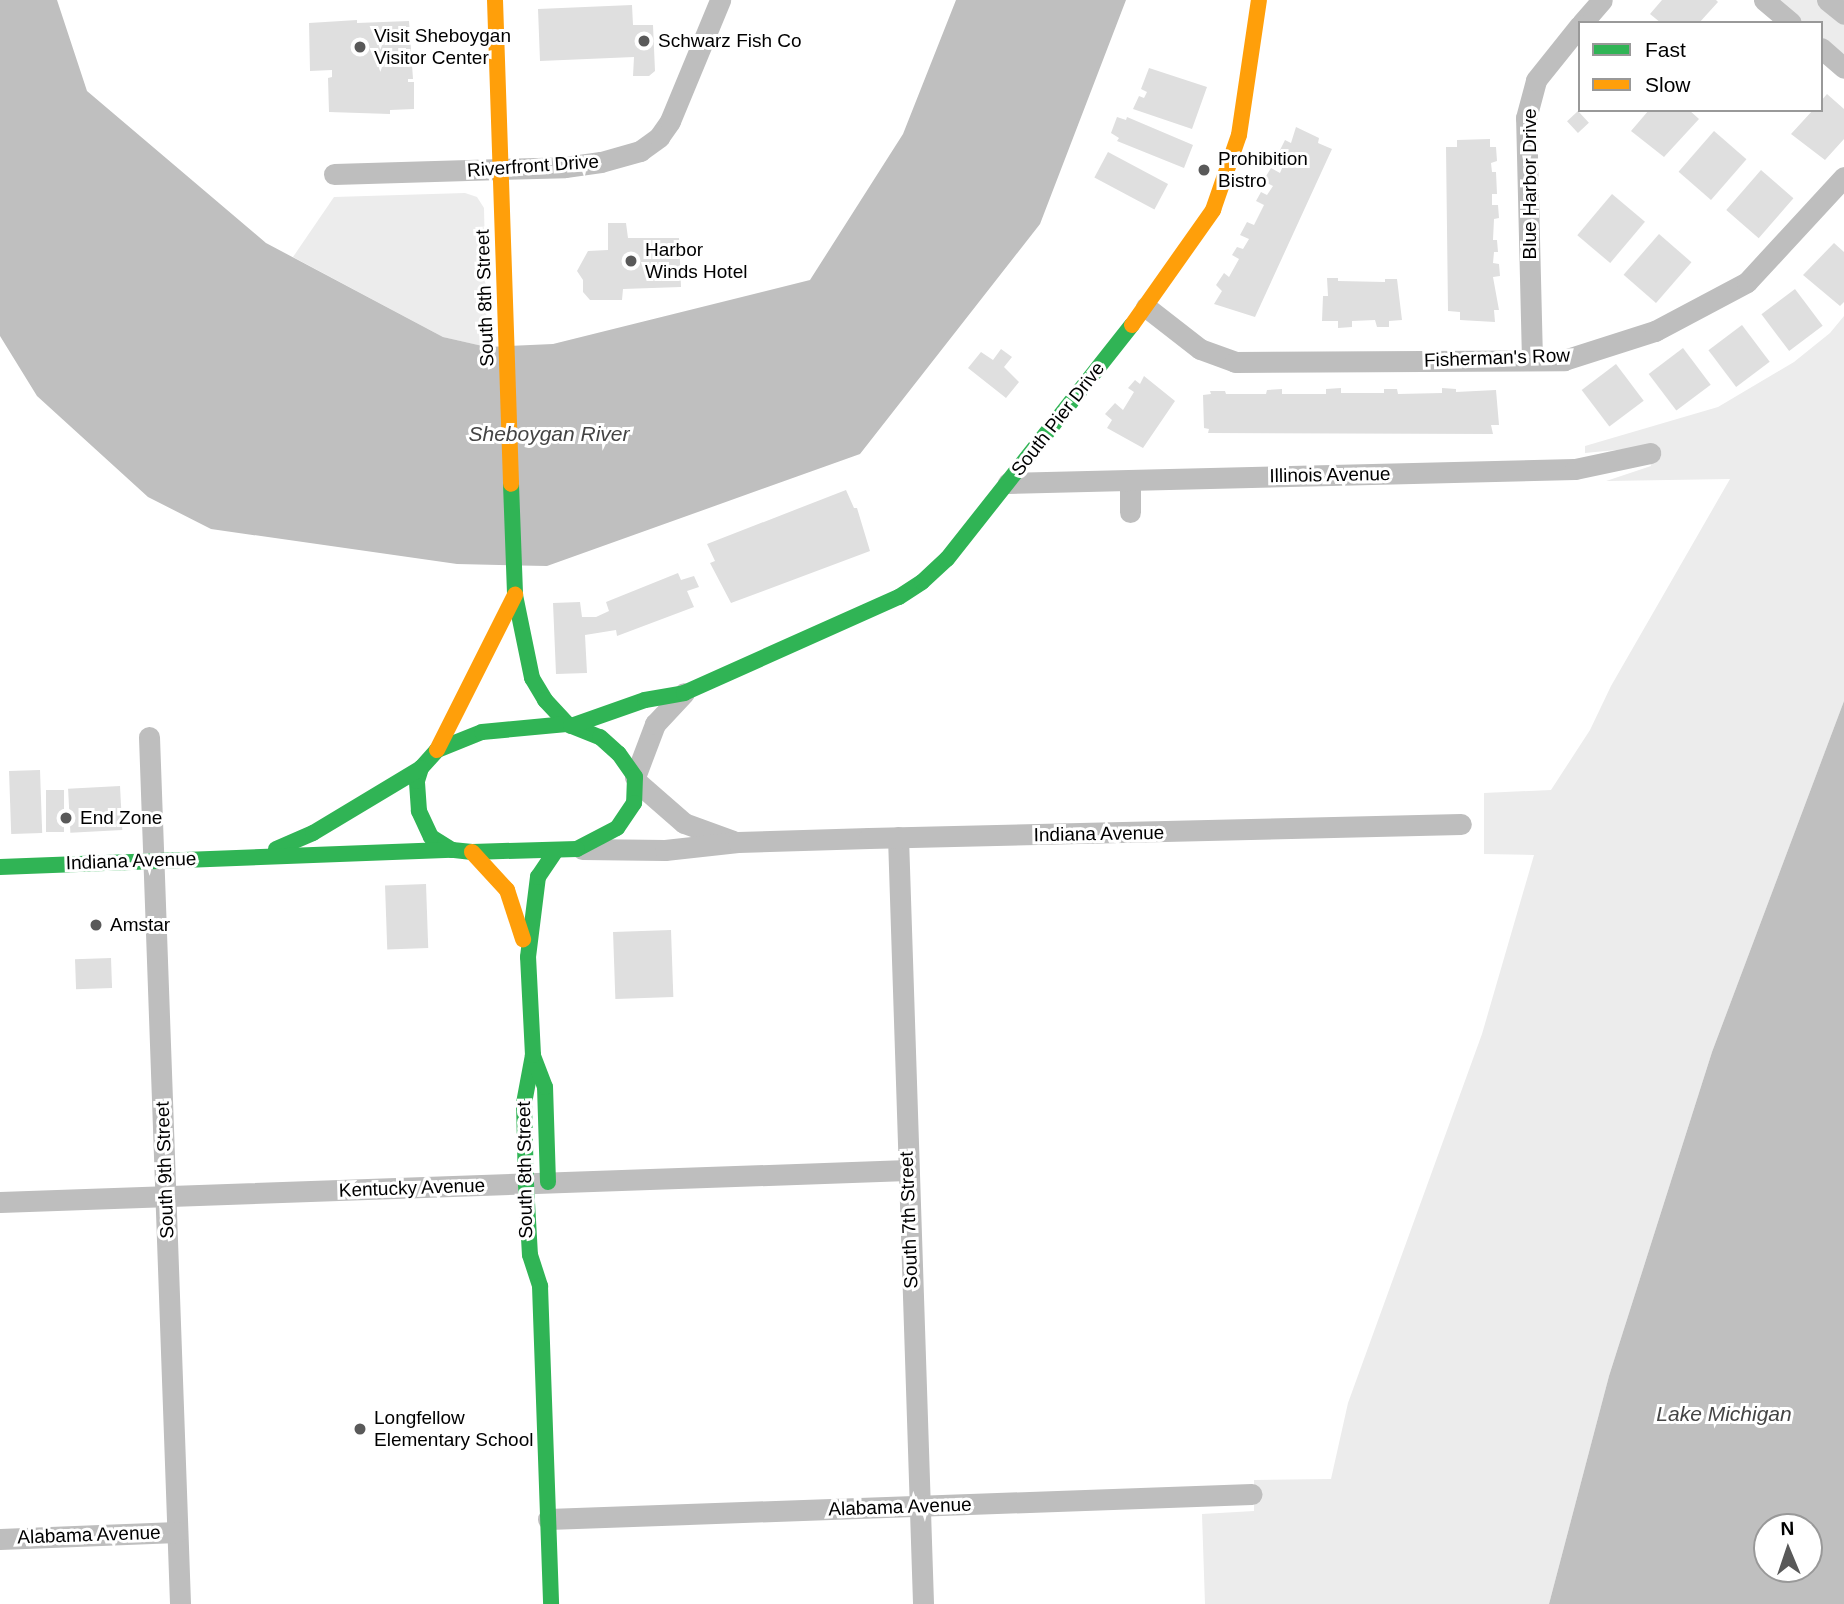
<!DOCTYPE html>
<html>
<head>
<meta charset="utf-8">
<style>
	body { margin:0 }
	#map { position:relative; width:1844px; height:1604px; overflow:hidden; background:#fff; font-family:Arial,sans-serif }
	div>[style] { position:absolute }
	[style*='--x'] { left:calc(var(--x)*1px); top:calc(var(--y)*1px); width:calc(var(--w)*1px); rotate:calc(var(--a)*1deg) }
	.green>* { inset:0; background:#ececec }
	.water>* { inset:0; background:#bfbfbf }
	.building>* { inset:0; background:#dfdfdf; transform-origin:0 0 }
	.street>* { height:21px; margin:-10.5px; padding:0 10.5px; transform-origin:10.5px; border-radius:10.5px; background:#bebebe }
	.fast>* { height:16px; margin:-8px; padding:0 8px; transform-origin:8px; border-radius:8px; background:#30b455 }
	.slow>* { height:16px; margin:-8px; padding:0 8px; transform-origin:8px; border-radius:8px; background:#ff9f0a }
	.dots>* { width:19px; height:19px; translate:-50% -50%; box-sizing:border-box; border:4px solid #fff; border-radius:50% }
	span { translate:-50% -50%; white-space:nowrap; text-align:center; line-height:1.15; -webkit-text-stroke:6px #fff; paint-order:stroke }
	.poi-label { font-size:19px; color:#000 }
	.left { translate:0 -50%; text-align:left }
	.street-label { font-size:19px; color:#000 }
	.water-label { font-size:21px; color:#444; font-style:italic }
	.legend { position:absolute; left:1578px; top:21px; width:245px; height:91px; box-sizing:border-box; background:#fff; border:2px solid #999; margin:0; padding:9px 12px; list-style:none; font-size:21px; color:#000 }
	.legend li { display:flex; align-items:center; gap:14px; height:35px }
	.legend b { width:35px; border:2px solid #999 }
	.north { position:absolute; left:1753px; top:1513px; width:70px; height:70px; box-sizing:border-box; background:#fff; border:2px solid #999; border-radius:50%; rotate:358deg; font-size:19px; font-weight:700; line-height:28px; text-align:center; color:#000 }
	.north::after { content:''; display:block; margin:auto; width:24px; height:32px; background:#595959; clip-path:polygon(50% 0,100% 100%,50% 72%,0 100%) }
</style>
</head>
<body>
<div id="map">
	<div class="green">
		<div style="clip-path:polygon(1777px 0,1844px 0,1844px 57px,1821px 38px,1821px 23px,1804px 23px)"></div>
		<div style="clip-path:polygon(465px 193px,477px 197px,484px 208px,487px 347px,443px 337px,293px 257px,334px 197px)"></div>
		<div style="clip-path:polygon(1844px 316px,1844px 701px,1712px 1052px,1609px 1376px,1549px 1604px,1205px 1604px,1202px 1514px,1254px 1511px,1254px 1480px,1331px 1479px,1348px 1403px,1482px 1034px,1534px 855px,1484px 854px,1484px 793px,1551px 790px,1590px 730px,1611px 686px,1730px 479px,1606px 481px,1651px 466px,1647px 447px,1585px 453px,1585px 446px,1718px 407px,1794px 362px,1830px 333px)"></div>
	</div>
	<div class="water">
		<div style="clip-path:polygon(0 0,57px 0,87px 91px,266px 243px,443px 337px,487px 347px,553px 344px,810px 280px,903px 134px,956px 0,1126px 0,1040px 224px,860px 454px,547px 566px,457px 564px,211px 529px,148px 497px,37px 396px,0 336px)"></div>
		<div style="clip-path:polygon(evenodd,1844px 701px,1844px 1604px,1549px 1604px,1609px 1376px,1712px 1052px,1844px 701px,1767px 1527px,1809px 1527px,1809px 1569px,1767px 1569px,1767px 1527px)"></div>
	</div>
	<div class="building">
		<div style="clip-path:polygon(1662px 0,1716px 0,1718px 2px,1699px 23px,1661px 23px,1650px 14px)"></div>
		<div style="clip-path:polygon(632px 5px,633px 25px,653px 25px,655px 71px,649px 76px,633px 76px,634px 57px,540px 61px,538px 9px)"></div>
		<div style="clip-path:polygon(357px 20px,357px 23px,409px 21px,413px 79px,408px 79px,408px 82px,414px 82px,414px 109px,390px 110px,390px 114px,329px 112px,328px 78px,332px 77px,332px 70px,310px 71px,309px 23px)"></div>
		<div style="clip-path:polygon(1149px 68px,1207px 87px,1192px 129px,1133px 109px,1139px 96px,1144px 98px,1147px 92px,1141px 89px)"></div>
		<div style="clip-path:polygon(1827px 94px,1844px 109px,1844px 139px,1825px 160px,1791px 134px,1813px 110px,1821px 110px,1821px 101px)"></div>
		<div style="clip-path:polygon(1649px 110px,1689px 110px,1699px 119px,1664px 157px,1631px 131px)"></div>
		<div style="left:1578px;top:111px;width:16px;height:15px;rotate:47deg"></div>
		<div style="clip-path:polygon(1117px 117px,1126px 120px,1127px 117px,1193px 145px,1184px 168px,1117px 141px,1119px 138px,1111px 133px)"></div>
		<div style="clip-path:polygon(1296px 127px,1319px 138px,1318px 143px,1332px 149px,1255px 317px,1214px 304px,1222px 291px,1216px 285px,1224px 273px,1229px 277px,1239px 259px,1232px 255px,1237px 247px,1243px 249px,1249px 239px,1240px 235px,1247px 222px,1254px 225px,1264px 205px,1256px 201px,1261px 192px,1267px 195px,1273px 186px,1263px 181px,1271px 168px,1280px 173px,1288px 154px,1280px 150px,1285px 140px,1291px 143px)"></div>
		<div style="left:1714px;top:131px;width:43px;height:54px;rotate:41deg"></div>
		<div style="clip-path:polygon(1490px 139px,1490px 147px,1496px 147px,1497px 161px,1491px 163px,1492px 172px,1496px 172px,1497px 194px,1492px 194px,1492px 205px,1498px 205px,1499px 218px,1494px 219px,1493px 240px,1497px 240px,1498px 252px,1494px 252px,1493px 263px,1499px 264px,1500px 276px,1493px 277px,1499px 310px,1494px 310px,1495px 322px,1460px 320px,1460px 312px,1448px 311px,1446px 147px,1457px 147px,1457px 140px)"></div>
		<div style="left:1108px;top:152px;width:68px;height:29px;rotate:28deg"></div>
		<div style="left:1761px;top:170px;width:43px;height:53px;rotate:41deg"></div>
		<div style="left:1612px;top:194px;width:43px;height:54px;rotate:40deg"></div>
		<div style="clip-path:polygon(608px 223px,626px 223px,628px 238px,679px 238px,681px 287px,623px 289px,622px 300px,590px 300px,583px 292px,583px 280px,577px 271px,588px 251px,608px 250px)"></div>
		<div style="left:1659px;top:234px;width:43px;height:54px;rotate:41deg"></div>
		<div style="clip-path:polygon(1834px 243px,1844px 252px,1844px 302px,1840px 306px,1803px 275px)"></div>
		<div style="clip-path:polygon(1327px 278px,1338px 278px,1338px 281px,1385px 282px,1385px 279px,1397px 279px,1402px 320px,1389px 321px,1389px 327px,1377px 327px,1375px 320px,1352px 321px,1352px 327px,1338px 328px,1338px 321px,1322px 321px,1323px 296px,1328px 296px)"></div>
		<div style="left:1795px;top:289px;width:46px;height:42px;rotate:53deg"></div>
		<div style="left:1742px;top:325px;width:46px;height:42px;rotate:53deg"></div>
		<div style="left:1683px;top:348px;width:46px;height:43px;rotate:53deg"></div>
		<div style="clip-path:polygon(1001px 349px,1012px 357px,1004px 367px,1019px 382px,1006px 398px,968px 368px,981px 352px,993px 360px)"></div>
		<div style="left:1616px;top:364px;width:46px;height:43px;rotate:53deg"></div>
		<div style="clip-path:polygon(1144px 376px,1175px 401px,1143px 448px,1107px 428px,1112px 420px,1105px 414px,1115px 403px,1123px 410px,1134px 392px,1128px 388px,1135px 380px,1140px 384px)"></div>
		<div style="clip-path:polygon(1341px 388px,1341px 393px,1384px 393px,1384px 389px,1397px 389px,1398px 394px,1442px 393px,1442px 388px,1456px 389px,1456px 392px,1496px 390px,1499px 425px,1491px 425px,1493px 434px,1208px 433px,1209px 429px,1204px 428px,1203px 395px,1211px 394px,1210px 391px,1225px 391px,1226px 394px,1266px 394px,1267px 390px,1282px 389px,1282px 394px,1326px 394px,1326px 389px)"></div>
		<div style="clip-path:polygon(846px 490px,854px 508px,857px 508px,870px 551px,731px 603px,710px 563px,715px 561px,707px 544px)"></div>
		<div style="clip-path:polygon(678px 573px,681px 580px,694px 576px,699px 587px,687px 591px,694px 607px,617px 636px,616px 630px,585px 635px,587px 673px,556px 674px,553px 603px,580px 602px,582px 617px,596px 617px,609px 611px,606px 602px)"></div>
		<div style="left:40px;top:770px;width:63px;height:31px;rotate:88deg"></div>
		<div style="left:120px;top:786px;width:44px;height:52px;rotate:87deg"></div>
		<div style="left:46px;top:790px;width:18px;height:42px"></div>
		<div style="left:426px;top:884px;width:64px;height:41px;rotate:88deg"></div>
		<div style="left:671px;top:930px;width:67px;height:58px;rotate:88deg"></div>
		<div style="left:111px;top:958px;width:30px;height:36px;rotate:88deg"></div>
	</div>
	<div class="street">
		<div style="--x:1764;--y:0;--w:35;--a:40"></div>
		<div style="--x:1827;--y:0;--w:22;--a:39"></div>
		<div style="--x:1582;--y:23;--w:30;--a:-49"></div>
		<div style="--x:1821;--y:48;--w:30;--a:41"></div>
		<div style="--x:334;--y:174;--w:231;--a:-1.7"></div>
		<div style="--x:565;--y:167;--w:36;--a:-8"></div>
		<div style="--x:601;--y:162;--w:41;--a:-15.8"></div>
		<div style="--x:640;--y:151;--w:24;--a:-36"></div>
		<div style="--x:659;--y:137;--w:19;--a:-55"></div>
		<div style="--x:670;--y:121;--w:131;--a:-67.5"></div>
		<div style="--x:1146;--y:307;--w:68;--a:37.9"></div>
		<div style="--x:1200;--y:349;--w:37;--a:20"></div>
		<div style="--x:1235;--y:362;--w:329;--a:-0.3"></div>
		<div style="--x:1564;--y:360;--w:96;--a:-17.7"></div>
		<div style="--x:1655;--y:331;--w:104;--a:-28"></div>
		<div style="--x:1747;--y:282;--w:143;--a:-47.3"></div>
		<div style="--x:1532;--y:360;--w:242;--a:-91.4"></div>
		<div style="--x:1526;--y:118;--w:39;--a:-75"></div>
		<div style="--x:1536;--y:80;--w:70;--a:-51.3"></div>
		<div style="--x:1130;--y:480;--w:32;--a:90"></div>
		<div style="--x:1008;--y:483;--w:567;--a:-1.41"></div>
		<div style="--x:1575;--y:469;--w:77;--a:-12"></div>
		<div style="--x:149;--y:737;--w:868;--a:87.95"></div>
		<div style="--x:635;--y:777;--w:57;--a:-69.3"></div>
		<div style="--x:655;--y:724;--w:42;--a:-46.9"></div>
		<div style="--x:637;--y:782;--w:62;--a:41.1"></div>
		<div style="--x:684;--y:823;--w:52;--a:20.2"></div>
		<div style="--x:898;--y:837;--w:767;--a:88.13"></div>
		<div style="--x:582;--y:849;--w:83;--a:0.7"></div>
		<div style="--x:665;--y:850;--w:73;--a:-6.3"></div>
		<div style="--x:738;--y:842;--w:131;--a:-1.7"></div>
		<div style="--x:869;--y:838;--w:592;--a:-1.35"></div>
		<div style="--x:0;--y:1202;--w:908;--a:-2.02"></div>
		<div style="--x:548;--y:1519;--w:704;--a:-2.03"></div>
		<div style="--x:0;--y:1539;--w:177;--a:-2.3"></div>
	</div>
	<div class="fast">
		<div style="--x:511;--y:484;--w:111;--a:87.9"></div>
		<div style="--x:515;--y:595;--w:85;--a:78.4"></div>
		<div style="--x:532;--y:678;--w:26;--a:59"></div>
		<div style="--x:545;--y:700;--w:33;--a:47"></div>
		<div style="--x:567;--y:724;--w:35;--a:22"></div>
		<div style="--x:600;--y:737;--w:25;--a:42"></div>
		<div style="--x:619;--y:754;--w:28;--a:55"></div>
		<div style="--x:635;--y:777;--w:26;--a:92"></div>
		<div style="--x:634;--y:803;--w:30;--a:124"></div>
		<div style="--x:617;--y:828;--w:45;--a:152.3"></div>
		<div style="--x:577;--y:849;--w:105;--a:178.4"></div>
		<div style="--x:472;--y:852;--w:20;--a:-174"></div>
		<div style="--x:452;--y:850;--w:25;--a:-148"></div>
		<div style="--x:431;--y:837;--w:29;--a:-115"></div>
		<div style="--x:419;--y:811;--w:30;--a:-94"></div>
		<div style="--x:417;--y:781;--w:14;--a:-73"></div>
		<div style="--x:421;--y:768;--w:24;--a:-48"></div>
		<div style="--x:437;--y:750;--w:48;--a:-21.8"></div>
		<div style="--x:482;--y:732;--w:85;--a:-5.4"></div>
		<div style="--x:571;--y:726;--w:78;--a:-19.4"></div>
		<div style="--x:645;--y:700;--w:40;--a:-10"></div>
		<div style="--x:684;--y:693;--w:235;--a:-24.1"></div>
		<div style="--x:899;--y:597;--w:27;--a:-33"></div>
		<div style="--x:922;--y:582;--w:34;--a:-43"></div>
		<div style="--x:947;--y:559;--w:298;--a:-51.7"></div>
		<div style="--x:276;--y:849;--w:40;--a:-23.4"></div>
		<div style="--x:313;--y:833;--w:126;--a:-31"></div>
		<div style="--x:0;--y:867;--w:452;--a:-2.2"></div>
		<div style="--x:533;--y:1055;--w:49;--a:100.6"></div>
		<div style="--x:524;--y:1103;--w:81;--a:88.6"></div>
		<div style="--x:526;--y:1184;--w:71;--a:86.8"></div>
		<div style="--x:530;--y:1255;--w:33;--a:72"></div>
		<div style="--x:540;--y:1286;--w:318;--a:88"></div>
		<div style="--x:548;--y:1182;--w:95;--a:-91.8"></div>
		<div style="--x:545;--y:1087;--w:34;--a:-111"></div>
		<div style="--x:533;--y:1055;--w:98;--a:-92.9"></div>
		<div style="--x:528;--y:957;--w:81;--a:-82.9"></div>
		<div style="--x:538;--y:877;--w:32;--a:-56"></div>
	</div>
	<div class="slow">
		<div style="--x:495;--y:0;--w:484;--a:88.1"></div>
		<div style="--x:1132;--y:325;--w:141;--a:-54.8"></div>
		<div style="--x:1213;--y:210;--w:79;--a:-70.9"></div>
		<div style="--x:1239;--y:135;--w:136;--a:-81.6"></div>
		<div style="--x:437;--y:750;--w:174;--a:-63.3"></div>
		<div style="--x:472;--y:852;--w:52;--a:47.4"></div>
		<div style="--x:507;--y:890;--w:52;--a:71.9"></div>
	</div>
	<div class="dots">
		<div style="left:644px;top:41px;background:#595959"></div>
		<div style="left:360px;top:47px;background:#595959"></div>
		<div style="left:1204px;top:170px;background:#595959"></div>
		<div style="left:631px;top:261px;background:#595959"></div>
		<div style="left:66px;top:818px;background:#595959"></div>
		<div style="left:96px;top:925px;background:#595959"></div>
		<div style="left:360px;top:1429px;background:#595959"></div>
	</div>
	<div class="poi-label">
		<span class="left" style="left:374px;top:47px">Visit Sheboygan<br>Visitor Center</span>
		<span class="left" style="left:658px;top:41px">Schwarz Fish Co</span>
		<span class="left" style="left:1218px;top:170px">Prohibition<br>Bistro</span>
		<span class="left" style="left:645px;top:261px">Harbor<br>Winds Hotel</span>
		<span class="left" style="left:80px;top:818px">End Zone</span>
		<span class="left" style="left:110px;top:925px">Amstar</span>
		<span class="left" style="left:374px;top:1429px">Longfellow<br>Elementary School</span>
	</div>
	<div class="street-label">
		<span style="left:533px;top:166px;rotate:-4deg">Riverfront Drive</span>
		<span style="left:1530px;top:184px;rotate:-90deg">Blue Harbor Drive</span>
		<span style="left:485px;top:298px;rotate:-92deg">South 8th Street</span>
		<span style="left:1497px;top:358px;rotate:-2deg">Fisherman's Row</span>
		<span style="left:1058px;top:419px;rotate:-52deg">South Pier Drive</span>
		<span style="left:1330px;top:475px;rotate:-1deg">Illinois Avenue</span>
		<span style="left:1099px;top:834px;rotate:-1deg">Indiana Avenue</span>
		<span style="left:131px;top:861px;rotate:-2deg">Indiana Avenue</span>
		<span style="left:165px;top:1170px;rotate:-92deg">South 9th Street</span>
		<span style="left:525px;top:1170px;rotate:-91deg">South 8th Street</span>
		<span style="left:412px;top:1188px;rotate:-2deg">Kentucky Avenue</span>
		<span style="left:909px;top:1220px;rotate:-92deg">South 7th Street</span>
		<span style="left:900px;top:1507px;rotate:-2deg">Alabama Avenue</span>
		<span style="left:89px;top:1535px;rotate:-2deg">Alabama Avenue</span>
	</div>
	<div class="water-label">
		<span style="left:549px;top:434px">Sheboygan River</span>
		<span style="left:1724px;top:1414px">Lake Michigan</span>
	</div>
	<ul class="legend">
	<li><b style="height:9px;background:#30b455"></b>Fast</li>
	<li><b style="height:9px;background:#ff9f0a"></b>Slow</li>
	</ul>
	<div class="north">N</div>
</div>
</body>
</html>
